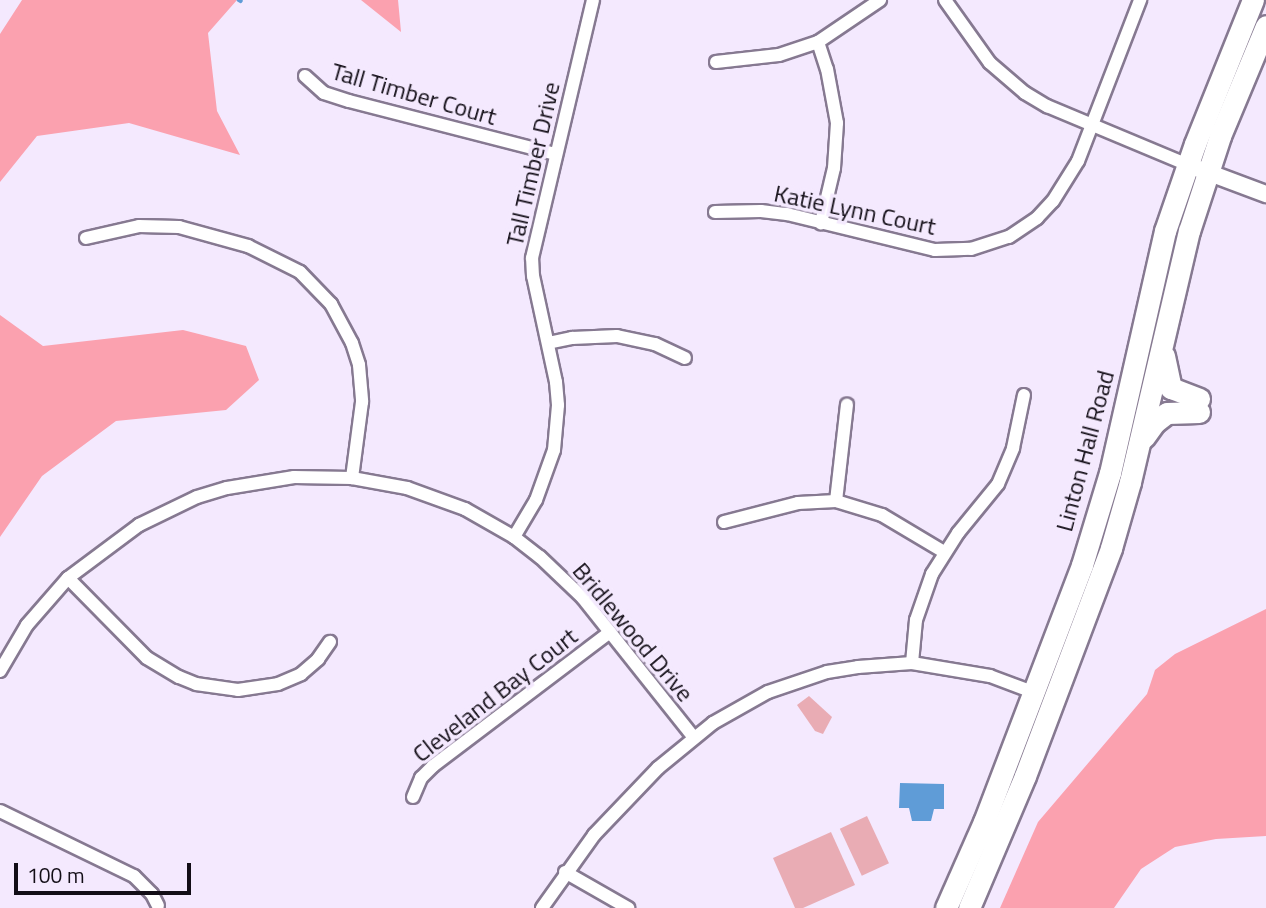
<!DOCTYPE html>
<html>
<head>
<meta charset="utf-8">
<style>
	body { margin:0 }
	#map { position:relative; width:1266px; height:908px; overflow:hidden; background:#f4e9fe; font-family:"Titillium Web",sans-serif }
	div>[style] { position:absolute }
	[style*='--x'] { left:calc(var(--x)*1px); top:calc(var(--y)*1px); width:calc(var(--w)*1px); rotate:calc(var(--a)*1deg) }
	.green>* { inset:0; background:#e9acb4; transform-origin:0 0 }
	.forest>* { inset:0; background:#fba1af }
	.water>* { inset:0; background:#5f9cd7 }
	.stream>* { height:3.5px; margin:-1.75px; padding:0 1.75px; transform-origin:1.75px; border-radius:1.75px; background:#5f9cd7 }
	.roads { filter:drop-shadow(2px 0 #867991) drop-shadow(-2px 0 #867991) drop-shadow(0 2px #867991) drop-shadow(0 -2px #867991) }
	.minor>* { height:12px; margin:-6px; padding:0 6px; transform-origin:6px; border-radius:6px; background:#fff }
	.tertiary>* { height:16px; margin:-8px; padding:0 8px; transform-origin:8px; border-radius:8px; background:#fff }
	.primary>* { height:21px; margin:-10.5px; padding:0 10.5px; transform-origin:10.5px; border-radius:10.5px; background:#fff }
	span { translate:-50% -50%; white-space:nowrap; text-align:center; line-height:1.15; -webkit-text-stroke:7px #f4e9fe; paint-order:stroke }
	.street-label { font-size:24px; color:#120d16 }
	.scale { position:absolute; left:14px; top:863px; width:177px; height:32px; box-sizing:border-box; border:4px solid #120d16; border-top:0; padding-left:9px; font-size:21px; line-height:24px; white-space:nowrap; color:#120d16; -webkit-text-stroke:5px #f4e9fe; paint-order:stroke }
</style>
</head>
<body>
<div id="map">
	<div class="green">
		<div style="clip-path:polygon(809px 696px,832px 717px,823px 734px,815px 731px,797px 705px)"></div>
		<div style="left:867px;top:816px;width:52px;height:30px;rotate:65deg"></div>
		<div style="clip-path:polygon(831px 832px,855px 885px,803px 908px,795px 908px,773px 858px)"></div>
	</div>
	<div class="forest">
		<div style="clip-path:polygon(22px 0,237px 0,208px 33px,217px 111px,240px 155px,129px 123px,37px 136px,0 182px,0 34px)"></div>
		<div style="clip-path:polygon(361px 0,398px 0,401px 32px)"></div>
		<div style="clip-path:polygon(0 315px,43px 346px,183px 330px,246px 346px,259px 380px,226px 410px,116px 421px,42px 476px,0 537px)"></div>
		<div style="clip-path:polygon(1266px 609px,1266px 836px,1216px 839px,1175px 847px,1141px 869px,1114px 908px,1000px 908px,1038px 822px,1147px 694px,1155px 670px,1175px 654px)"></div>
	</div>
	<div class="water">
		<div style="clip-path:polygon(900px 783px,944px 784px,944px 809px,934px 809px,931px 821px,912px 821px,909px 808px,899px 808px)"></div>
	</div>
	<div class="stream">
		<div style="--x:239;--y:0;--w:2;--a:27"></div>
	</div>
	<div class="roads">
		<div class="minor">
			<div style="--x:945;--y:0;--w:77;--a:54.5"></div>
			<div style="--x:990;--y:63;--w:46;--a:40.6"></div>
			<div style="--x:1025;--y:93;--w:26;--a:31"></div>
			<div style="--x:1047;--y:106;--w:153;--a:22.7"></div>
			<div style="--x:818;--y:42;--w:28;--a:72"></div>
			<div style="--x:827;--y:69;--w:55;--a:79.5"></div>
			<div style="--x:837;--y:123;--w:45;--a:93.8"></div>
			<div style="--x:834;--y:168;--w:57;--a:103.3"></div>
			<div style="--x:716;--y:62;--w:63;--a:-6.3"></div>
			<div style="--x:779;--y:55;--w:41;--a:-18.4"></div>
			<div style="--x:818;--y:42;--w:75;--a:-34.1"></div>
			<div style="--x:305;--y:76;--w:25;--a:42"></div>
			<div style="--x:324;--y:93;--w:26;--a:18"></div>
			<div style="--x:349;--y:101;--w:214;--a:14.4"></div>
			<div style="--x:715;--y:212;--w:46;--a:-1.2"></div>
			<div style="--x:761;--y:211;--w:26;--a:7"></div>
			<div style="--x:787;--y:214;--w:152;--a:13.7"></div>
			<div style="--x:935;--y:250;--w:36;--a:-2"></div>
			<div style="--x:971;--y:249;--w:40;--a:-18"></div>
			<div style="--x:1009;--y:237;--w:34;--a:-34"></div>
			<div style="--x:1037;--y:218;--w:23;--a:-47"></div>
			<div style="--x:1053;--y:201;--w:47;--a:-58"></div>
			<div style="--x:1078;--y:161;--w:173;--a:-68.9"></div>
			<div style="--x:86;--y:238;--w:54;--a:-12.8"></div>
			<div style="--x:139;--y:226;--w:40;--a:1.4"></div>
			<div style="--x:179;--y:227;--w:72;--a:15.4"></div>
			<div style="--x:248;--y:246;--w:58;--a:26.6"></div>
			<div style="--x:300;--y:272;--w:45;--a:45.9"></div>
			<div style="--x:331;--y:304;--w:44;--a:61.7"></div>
			<div style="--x:352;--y:343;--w:23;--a:72"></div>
			<div style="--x:359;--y:365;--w:37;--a:85"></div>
			<div style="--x:362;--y:402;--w:77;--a:97.5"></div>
			<div style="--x:548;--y:343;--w:25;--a:-12"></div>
			<div style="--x:572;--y:338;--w:45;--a:-2.5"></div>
			<div style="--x:617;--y:336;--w:39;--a:12"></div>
			<div style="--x:655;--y:344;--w:33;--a:25"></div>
			<div style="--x:836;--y:501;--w:97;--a:-83.5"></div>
			<div style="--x:724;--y:522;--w:76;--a:-14.4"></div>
			<div style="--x:798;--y:503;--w:38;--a:-3"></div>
			<div style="--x:836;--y:501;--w:48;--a:16.9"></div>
			<div style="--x:882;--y:515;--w:72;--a:30.8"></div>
			<div style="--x:514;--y:537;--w:43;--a:-59.3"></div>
			<div style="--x:536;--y:500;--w:53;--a:-70.2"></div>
			<div style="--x:554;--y:450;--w:45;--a:-84.9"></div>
			<div style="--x:558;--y:405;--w:23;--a:-95"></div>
			<div style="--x:556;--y:382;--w:108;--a:-102.2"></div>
			<div style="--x:533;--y:276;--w:18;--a:-93"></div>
			<div style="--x:532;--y:258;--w:265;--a:-76.7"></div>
			<div style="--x:68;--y:578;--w:112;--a:45.4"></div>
			<div style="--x:147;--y:658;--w:37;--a:31"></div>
			<div style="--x:179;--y:677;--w:18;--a:22"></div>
			<div style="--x:196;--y:684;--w:42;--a:8.1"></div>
			<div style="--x:238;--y:690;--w:40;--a:-8.5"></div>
			<div style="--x:278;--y:684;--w:25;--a:-23"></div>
			<div style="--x:301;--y:674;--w:23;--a:-41"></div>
			<div style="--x:318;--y:659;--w:21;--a:-55"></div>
			<div style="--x:912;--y:663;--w:43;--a:-84.7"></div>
			<div style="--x:916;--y:620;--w:49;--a:-70.8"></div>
			<div style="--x:932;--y:574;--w:49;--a:-57.6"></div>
			<div style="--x:958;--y:533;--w:63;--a:-50.8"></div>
			<div style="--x:998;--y:484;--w:39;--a:-67"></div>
			<div style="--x:1013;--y:448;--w:54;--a:-78.3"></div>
			<div style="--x:0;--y:671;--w:53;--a:-59.6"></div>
			<div style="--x:27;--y:625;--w:62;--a:-48.9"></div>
			<div style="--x:68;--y:578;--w:89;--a:-36.7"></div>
			<div style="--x:139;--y:525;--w:64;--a:-25.8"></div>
			<div style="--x:197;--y:497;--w:31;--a:-17"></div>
			<div style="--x:227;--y:488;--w:68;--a:-9.3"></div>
			<div style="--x:294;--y:477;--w:58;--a:1"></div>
			<div style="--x:352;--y:478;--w:56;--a:10.3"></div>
			<div style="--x:407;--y:488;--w:62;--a:19.9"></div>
			<div style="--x:465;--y:509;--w:56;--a:29.7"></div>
			<div style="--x:514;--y:537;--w:33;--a:38"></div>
			<div style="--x:540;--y:557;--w:58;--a:43.6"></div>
			<div style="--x:582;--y:597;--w:180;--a:51.5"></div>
			<div style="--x:413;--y:797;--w:21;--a:-67"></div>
			<div style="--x:421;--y:778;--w:17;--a:-45"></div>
			<div style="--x:433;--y:766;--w:222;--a:-37.1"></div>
			<div style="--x:0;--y:811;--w:149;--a:25.9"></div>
			<div style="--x:134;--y:876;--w:25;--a:45"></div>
			<div style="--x:152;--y:894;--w:13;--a:63"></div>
			<div style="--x:565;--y:872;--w:73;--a:29.7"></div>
			<div style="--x:542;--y:908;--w:90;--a:-54.5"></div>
			<div style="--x:594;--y:835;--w:93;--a:-46.3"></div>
			<div style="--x:658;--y:768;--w:71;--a:-39.3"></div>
			<div style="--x:713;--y:723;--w:63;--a:-29.4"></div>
			<div style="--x:768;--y:692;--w:62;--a:-18.7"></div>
			<div style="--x:827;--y:672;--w:31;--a:-9"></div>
			<div style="--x:858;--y:667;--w:54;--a:-4.2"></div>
			<div style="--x:912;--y:663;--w:79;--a:9.5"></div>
			<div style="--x:990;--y:676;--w:51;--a:20.6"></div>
		</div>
		<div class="tertiary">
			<div style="--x:1199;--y:169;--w:72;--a:20.5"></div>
		</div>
		<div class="primary">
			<div style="--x:1164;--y:356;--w:33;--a:78"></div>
			<div style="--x:1171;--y:388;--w:30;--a:21"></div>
			<div style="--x:1144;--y:437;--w:19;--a:-54"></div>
			<div style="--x:1155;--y:422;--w:15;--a:-37"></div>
			<div style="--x:1167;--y:413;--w:32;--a:-2"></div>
			<div style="--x:946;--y:908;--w:94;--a:-66.2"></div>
			<div style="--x:984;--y:822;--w:275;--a:-69.1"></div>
			<div style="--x:1082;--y:565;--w:96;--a:-73.1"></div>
			<div style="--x:1110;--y:473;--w:248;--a:-77.2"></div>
			<div style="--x:1165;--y:231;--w:92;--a:-71"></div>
			<div style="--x:1195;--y:144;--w:155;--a:-68.1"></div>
			<div style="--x:969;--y:908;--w:143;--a:-67"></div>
			<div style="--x:1025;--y:776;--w:244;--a:-69.3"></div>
			<div style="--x:1111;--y:548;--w:69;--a:-73.9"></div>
			<div style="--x:1130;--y:482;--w:258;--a:-76.8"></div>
			<div style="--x:1189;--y:231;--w:100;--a:-71.9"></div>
			<div style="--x:1220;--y:136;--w:119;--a:-67.3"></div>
		</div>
	</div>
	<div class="street-label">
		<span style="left:414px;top:94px;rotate:16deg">Tall Timber Court</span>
		<span style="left:533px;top:164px;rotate:-77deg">Tall Timber Drive</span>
		<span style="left:855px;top:210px;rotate:12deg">Katie Lynn Court</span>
		<span style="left:1085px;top:451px;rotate:-75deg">Linton Hall Road</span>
		<span style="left:633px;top:632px;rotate:50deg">Bridlewood Drive</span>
		<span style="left:495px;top:695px;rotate:-38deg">Cleveland Bay Court</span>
	</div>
	<div class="scale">100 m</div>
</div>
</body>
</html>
